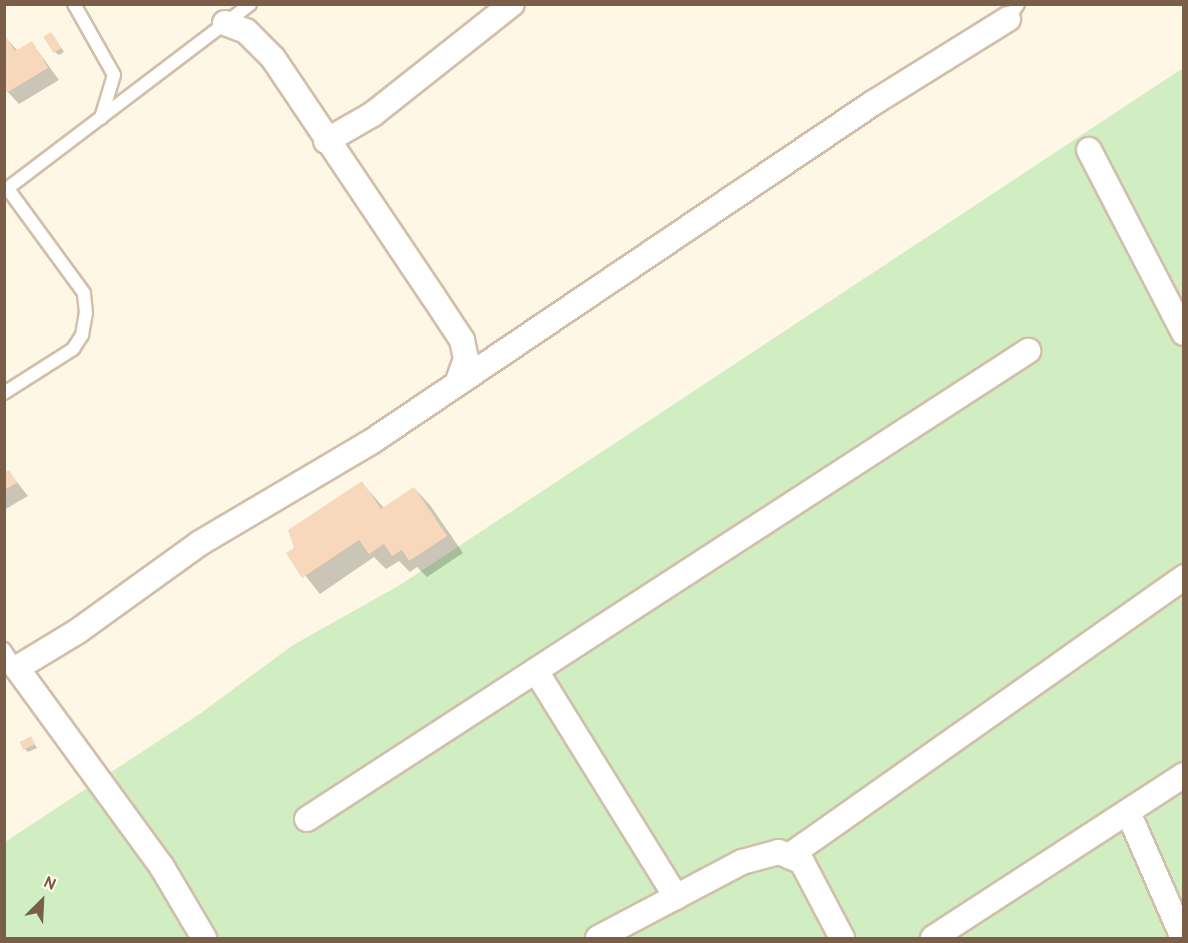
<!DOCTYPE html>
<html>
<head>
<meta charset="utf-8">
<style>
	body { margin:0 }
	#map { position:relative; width:1188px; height:943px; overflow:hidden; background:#fef7e6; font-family:Overpass,sans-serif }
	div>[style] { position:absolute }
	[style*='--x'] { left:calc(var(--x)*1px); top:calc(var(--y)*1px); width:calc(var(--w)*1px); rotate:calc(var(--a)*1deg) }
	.green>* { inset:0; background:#d1eec3 }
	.shadow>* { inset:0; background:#0003 }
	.building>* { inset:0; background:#f7d8bb; transform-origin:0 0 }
	.roads { filter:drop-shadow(2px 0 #d2bfaa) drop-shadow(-2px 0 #d2bfaa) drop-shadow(0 2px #d2bfaa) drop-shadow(0 -2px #d2bfaa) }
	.service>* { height:12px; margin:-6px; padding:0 6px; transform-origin:6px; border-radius:6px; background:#fff }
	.minor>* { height:24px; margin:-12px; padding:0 12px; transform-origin:12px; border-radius:12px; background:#fff }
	span { translate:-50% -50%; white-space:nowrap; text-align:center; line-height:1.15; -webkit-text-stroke:4.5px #fffaef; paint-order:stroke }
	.frame { position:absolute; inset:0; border:6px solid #7b5e47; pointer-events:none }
	.north { position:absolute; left:12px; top:871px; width:60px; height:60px; -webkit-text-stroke:4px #fffaef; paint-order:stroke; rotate:24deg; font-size:16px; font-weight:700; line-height:24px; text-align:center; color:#7b5e47 }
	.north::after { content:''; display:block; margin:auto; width:21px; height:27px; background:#7b5e47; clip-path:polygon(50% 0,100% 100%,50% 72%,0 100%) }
</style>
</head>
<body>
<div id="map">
	<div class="green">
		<div style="clip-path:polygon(1183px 68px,1183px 938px,5px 938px,5px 842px,201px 713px,293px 645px,400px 585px)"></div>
	</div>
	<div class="shadow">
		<div style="clip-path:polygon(4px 36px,18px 51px,32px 43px,59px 80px,19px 104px,4px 88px)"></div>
		<div style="clip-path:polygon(54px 37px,64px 52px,59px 55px,55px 52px)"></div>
		<div style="clip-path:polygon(9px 472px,28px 496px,4px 510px,4px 475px)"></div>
		<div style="clip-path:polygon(362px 483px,384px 508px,414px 488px,430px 505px,463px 553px,427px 577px,417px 567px,410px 572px,399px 561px,386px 569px,374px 557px,320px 594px,288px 554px)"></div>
		<div style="clip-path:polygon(31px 738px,37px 748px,28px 752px,24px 748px)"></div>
	</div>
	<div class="building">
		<div style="left:51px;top:32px;width:19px;height:9px;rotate:58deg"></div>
		<div style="clip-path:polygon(4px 34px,15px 51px,32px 41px,48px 68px,6px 93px)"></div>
		<div style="clip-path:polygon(9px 470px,17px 483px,4px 490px,4px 473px)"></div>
		<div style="clip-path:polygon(362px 481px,381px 509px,414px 487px,447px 536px,409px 561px,402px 550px,392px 556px,384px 544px,369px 554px,359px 540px,302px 578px,286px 553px,294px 548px,288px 530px)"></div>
		<div style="left:31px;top:736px;width:9px;height:13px;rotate:63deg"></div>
	</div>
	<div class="roads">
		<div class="service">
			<div style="--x:74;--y:4;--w:81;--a:60.6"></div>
			<div style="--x:114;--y:75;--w:45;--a:106.8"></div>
			<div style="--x:1008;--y:19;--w:18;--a:-56"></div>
			<div style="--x:4;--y:191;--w:309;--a:-37.2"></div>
			<div style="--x:4;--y:393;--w:82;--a:-32.5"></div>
			<div style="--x:73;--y:349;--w:17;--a:-57"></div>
			<div style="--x:82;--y:335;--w:22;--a:-80"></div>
			<div style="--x:86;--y:313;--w:20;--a:-96"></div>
			<div style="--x:84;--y:293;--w:129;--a:-126.2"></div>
			<div style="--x:4;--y:649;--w:23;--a:56"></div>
		</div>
		<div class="minor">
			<div style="--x:225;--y:23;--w:22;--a:21"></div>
			<div style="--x:246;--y:31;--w:38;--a:45"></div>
			<div style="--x:273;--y:58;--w:287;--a:56.1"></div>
			<div style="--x:433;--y:296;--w:53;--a:56.6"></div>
			<div style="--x:462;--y:340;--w:19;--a:78"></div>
			<div style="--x:466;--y:359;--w:23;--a:110"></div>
			<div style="--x:326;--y:141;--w:54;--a:-29.9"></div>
			<div style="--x:373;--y:114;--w:177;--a:-38.4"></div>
			<div style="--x:1089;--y:150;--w:206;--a:62.6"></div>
			<div style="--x:536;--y:671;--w:266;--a:58.2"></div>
			<div style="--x:1128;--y:812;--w:137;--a:66.4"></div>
			<div style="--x:307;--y:819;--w:860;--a:-32.99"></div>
			<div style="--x:789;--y:856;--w:484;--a:-35.2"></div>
			<div style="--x:204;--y:938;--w:82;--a:-120.6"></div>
			<div style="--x:162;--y:867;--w:246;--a:-126.1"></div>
			<div style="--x:17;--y:668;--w:71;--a:-31.2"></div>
			<div style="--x:78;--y:631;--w:150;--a:-35.8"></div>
			<div style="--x:200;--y:543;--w:199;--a:-30.6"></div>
			<div style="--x:371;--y:442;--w:606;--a:-34.03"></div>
			<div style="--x:873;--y:103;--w:159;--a:-31.9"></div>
			<div style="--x:598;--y:938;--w:163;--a:-27.8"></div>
			<div style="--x:742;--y:862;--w:38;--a:-15"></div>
			<div style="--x:779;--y:852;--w:25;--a:23"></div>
			<div style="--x:802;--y:862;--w:86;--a:62.2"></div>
			<div style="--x:933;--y:938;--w:299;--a:-33"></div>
		</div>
	</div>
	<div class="frame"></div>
	<div class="north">N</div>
</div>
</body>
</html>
